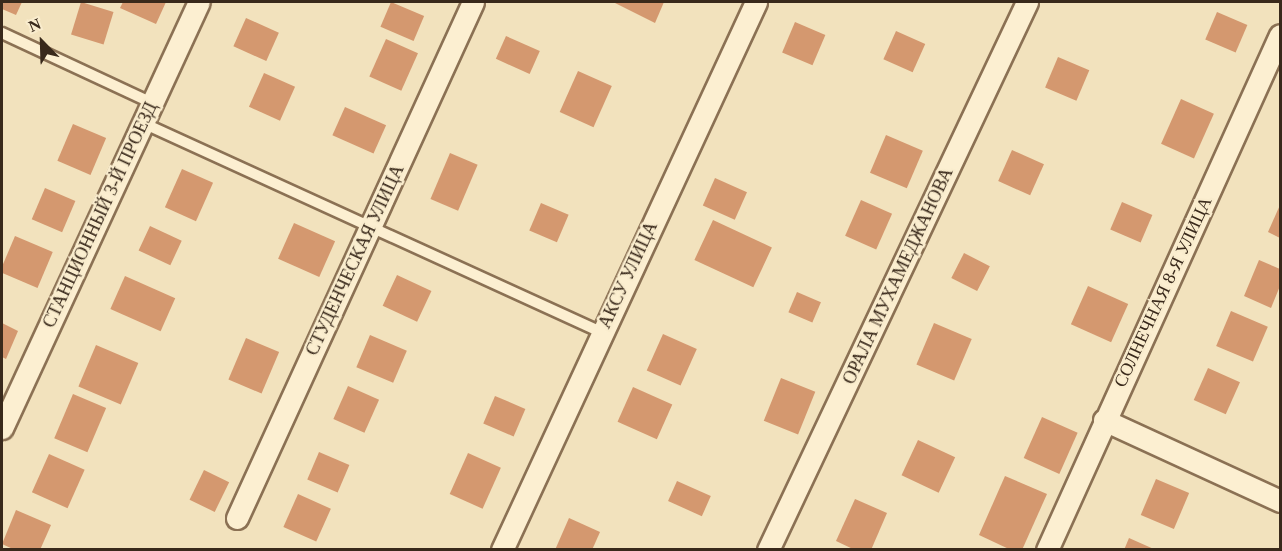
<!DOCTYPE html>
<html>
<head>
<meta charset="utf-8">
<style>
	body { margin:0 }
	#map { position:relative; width:1282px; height:551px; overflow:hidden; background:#f2e2bd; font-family:Georgia,serif }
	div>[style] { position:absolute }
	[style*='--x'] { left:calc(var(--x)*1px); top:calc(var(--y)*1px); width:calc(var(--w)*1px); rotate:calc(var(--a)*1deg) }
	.building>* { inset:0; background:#d4986f; transform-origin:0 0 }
	.roads { filter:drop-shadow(2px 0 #8b7154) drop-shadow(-2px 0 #8b7154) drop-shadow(0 2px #8b7154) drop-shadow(0 -2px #8b7154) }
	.service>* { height:10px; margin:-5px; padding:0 5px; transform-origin:5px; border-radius:5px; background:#fcefd1 }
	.minor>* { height:21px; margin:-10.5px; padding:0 10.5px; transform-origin:10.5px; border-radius:10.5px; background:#fcefd1 }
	span { translate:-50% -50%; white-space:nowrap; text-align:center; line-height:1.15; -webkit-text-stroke:4.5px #f9eccd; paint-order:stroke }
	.street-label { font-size:18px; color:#39291b }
	.frame { position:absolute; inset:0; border:3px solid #39291b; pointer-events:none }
	.north { position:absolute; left:12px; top:12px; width:60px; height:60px; -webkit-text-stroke:4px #f9eccd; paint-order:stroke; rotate:337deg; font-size:16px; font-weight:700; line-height:24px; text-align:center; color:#39291b }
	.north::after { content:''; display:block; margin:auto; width:21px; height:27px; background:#39291b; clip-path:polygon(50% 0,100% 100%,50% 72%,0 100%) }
</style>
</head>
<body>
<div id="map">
	<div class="building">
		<div style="clip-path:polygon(2px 2px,22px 2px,16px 15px,2px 9px)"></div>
		<div style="left:81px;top:2px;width:34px;height:34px;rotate:17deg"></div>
		<div style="clip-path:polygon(123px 2px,166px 2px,156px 24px,120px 8px)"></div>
		<div style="left:391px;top:2px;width:36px;height:27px;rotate:23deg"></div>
		<div style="clip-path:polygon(613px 2px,664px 2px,655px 23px)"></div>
		<div style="left:1217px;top:12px;width:33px;height:30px;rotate:23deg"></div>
		<div style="left:246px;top:18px;width:36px;height:31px;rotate:24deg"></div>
		<div style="left:795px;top:22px;width:33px;height:33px;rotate:23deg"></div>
		<div style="left:896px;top:31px;width:32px;height:31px;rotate:24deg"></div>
		<div style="left:506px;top:36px;width:37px;height:25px;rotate:24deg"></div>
		<div style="left:386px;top:39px;width:35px;height:41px;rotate:24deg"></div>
		<div style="left:1058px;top:57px;width:34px;height:33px;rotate:23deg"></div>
		<div style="left:578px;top:71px;width:37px;height:45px;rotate:24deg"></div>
		<div style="left:264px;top:73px;width:34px;height:37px;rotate:24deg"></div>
		<div style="left:1181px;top:99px;width:36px;height:49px;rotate:24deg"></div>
		<div style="left:345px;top:107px;width:45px;height:31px;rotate:24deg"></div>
		<div style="left:73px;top:124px;width:36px;height:40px;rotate:23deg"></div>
		<div style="left:886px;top:135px;width:40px;height:41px;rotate:23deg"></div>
		<div style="left:1012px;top:150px;width:35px;height:34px;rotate:24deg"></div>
		<div style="left:450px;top:153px;width:30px;height:50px;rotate:23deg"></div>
		<div style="left:182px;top:169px;width:34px;height:42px;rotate:24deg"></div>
		<div style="left:715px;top:178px;width:35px;height:30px;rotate:24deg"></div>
		<div style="left:45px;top:188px;width:33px;height:34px;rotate:23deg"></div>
		<div style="left:861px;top:200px;width:34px;height:39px;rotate:24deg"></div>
		<div style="left:1122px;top:202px;width:33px;height:30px;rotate:23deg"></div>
		<div style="left:541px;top:203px;width:30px;height:30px;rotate:23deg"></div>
		<div style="clip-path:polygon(1280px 205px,1280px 238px,1268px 232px)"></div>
		<div style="left:713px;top:220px;width:65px;height:44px;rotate:25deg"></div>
		<div style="left:294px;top:223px;width:45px;height:39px;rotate:24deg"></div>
		<div style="left:150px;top:226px;width:35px;height:27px;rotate:25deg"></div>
		<div style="left:15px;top:236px;width:41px;height:39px;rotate:23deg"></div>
		<div style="left:964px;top:253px;width:29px;height:28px;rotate:27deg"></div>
		<div style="clip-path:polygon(1259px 260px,1280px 269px,1280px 286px,1271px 308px,1244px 296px)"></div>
		<div style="left:397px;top:275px;width:38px;height:34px;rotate:25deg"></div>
		<div style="left:125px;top:276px;width:55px;height:36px;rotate:24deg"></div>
		<div style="left:1088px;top:286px;width:44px;height:42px;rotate:24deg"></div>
		<div style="left:797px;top:292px;width:26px;height:22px;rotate:23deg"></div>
		<div style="left:1231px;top:311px;width:40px;height:38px;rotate:23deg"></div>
		<div style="clip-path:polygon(2px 323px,18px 331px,6px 359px,2px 357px)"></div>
		<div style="left:934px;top:323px;width:41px;height:45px;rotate:23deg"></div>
		<div style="left:663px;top:334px;width:37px;height:40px;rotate:24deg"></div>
		<div style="left:370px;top:335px;width:40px;height:35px;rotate:23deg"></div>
		<div style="left:246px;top:338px;width:36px;height:45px;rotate:23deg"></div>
		<div style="left:96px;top:345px;width:46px;height:45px;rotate:23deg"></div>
		<div style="left:1208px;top:368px;width:35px;height:35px;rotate:24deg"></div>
		<div style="left:781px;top:378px;width:37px;height:46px;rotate:22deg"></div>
		<div style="left:348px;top:386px;width:34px;height:36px;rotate:24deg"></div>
		<div style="left:633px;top:387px;width:43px;height:38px;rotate:24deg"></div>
		<div style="left:73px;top:394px;width:36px;height:48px;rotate:23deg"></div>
		<div style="left:495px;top:396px;width:33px;height:30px;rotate:23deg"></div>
		<div style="left:1042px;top:417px;width:39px;height:45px;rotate:24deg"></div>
		<div style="left:918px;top:440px;width:41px;height:39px;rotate:25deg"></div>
		<div style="left:319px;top:452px;width:33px;height:30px;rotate:23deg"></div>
		<div style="left:468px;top:453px;width:36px;height:45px;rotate:24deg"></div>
		<div style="left:49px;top:454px;width:39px;height:42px;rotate:24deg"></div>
		<div style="left:204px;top:470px;width:28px;height:33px;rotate:26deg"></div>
		<div style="clip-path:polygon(1005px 476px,1047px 494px,1022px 550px,1011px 550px,979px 535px)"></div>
		<div style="left:1156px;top:479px;width:36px;height:39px;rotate:23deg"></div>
		<div style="left:677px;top:481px;width:37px;height:22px;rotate:24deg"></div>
		<div style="left:298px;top:494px;width:36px;height:36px;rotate:24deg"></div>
		<div style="clip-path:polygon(855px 499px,887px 513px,871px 550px,855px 550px,836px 541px)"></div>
		<div style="clip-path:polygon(16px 510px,51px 525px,40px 550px,15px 550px,2px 544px)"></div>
		<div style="clip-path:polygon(569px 518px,600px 532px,592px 550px,555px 550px)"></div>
		<div style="clip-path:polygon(1129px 538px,1156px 550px,1124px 550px)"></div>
	</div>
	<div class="roads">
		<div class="service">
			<div style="--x:2;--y:33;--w:166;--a:25"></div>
			<div style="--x:143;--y:123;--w:503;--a:24.53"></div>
		</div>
		<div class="minor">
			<div style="--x:1104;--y:420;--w:194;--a:24.7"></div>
			<div style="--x:2;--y:428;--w:469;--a:-65.2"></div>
			<div style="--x:237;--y:518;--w:567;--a:-65.42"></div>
			<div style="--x:502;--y:550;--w:604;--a:-65.13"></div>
			<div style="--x:768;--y:550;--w:606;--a:-64.7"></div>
			<div style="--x:1047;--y:550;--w:565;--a:-65.66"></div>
		</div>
	</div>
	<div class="street-label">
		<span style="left:100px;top:215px;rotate:-65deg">СТАНЦИОННЫЙ 3-Й ПРОЕЗД</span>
		<span style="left:355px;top:260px;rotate:-65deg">СТУДЕНЧЕСКАЯ УЛИЦА</span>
		<span style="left:628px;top:275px;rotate:-65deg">АКСУ УЛИЦА</span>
		<span style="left:898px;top:276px;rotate:-65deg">ОРАЛА МУХАМЕДЖАНОВА</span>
		<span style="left:1163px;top:292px;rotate:-65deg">СОЛНЕЧНАЯ 8-Я УЛИЦА</span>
	</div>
	<div class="frame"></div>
	<div class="north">N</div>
</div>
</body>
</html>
